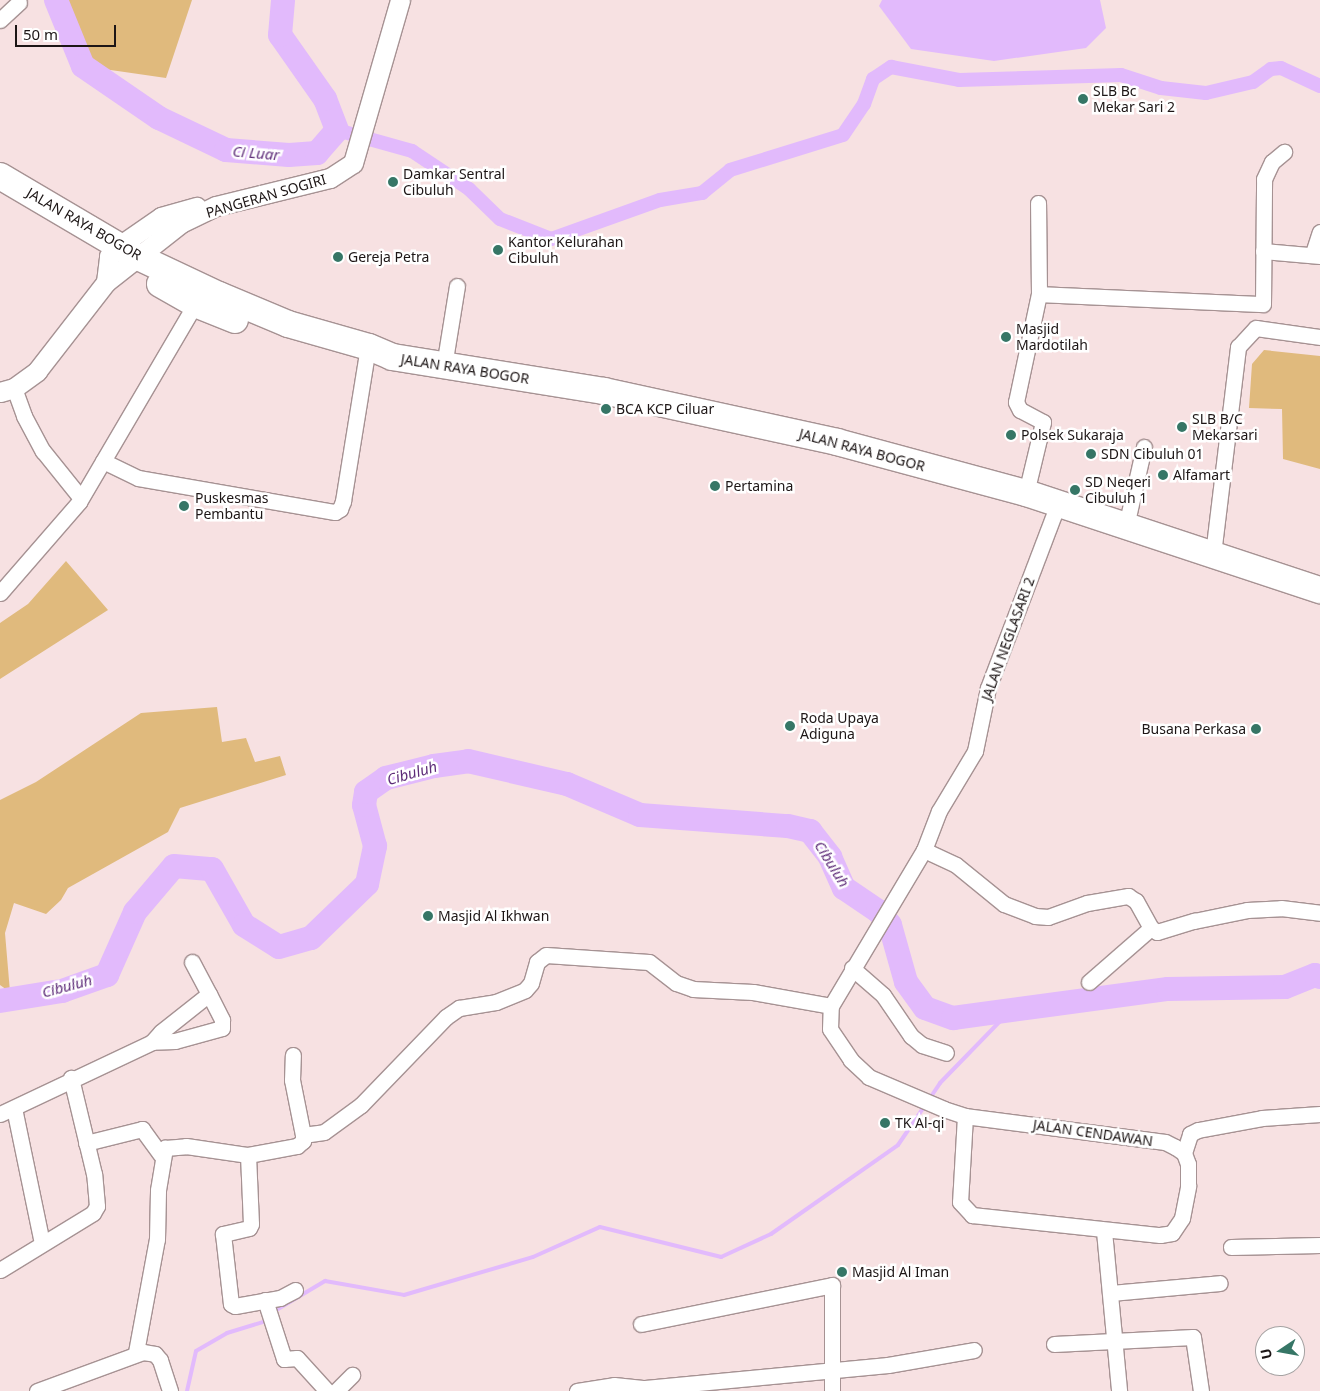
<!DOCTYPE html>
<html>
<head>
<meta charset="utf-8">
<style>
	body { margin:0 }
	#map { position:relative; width:1320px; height:1391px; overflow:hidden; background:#f7e1e2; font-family:"Noto Sans",sans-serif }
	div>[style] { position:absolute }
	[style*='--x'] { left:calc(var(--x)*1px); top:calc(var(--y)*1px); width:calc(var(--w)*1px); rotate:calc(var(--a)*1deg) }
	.green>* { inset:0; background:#e0ba7d }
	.water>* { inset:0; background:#e2bafc }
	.stream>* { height:4px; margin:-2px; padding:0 2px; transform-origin:2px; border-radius:2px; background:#e2bafc }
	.canal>* { height:14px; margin:-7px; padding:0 7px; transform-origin:7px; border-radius:7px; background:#e2bafc }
	.river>* { height:24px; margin:-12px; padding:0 12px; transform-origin:12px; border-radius:12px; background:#e2bafc }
	.roads { filter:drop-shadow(1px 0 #a69293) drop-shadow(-1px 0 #a69293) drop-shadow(0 1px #a69293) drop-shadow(0 -1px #a69293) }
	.minor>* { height:15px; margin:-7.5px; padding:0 7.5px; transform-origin:7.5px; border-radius:7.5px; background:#fff }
	.tertiary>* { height:19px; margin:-9.5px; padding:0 9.5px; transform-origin:9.5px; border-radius:9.5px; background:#fff }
	.trunk>* { height:26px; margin:-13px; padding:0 13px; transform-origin:13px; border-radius:13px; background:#fff }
	.dots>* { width:14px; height:14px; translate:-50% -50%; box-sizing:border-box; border:2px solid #fff; border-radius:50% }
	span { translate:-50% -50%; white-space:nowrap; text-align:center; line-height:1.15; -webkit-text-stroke:5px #fff; paint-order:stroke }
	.poi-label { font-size:14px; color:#1d1616 }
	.left { translate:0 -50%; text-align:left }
	.right { translate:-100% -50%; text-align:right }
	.street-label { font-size:14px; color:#1d1616 }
	.water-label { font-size:15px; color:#5d2b78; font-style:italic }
	.north { position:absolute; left:1255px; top:1326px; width:50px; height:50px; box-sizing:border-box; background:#fff; border:1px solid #a5a2a2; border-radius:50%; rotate:258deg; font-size:14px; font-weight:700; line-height:20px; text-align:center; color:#1d1616 }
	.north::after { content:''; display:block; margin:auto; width:18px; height:22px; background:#367666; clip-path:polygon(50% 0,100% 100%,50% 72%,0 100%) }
	.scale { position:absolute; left:15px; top:25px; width:101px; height:22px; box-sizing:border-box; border:2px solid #1d1616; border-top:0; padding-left:6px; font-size:15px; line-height:18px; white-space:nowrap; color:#1d1616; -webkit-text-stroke:4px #fff; paint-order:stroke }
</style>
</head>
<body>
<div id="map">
	<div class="green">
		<div style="clip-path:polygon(58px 0,192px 0,166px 78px,83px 66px)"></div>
		<div style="clip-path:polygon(1264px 350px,1320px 356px,1320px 469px,1283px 459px,1282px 409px,1249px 408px,1252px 364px)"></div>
		<div style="clip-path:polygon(66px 561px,108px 610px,0 679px,0 623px,28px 604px)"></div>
		<div style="clip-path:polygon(217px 707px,222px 742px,246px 738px,255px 762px,280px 756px,286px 775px,180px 808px,168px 832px,68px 888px,61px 900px,46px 914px,14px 903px,5px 933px,10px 992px,0 985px,0 800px,36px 782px,141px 713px)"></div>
	</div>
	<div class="water">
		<div style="clip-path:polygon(882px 0,1100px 0,1106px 28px,1086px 48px,994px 61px,911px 49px,879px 6px)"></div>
	</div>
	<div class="stream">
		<div style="--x:930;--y:1098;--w:18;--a:-56"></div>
		<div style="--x:940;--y:1083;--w:99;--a:-45.8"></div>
		<div style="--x:273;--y:1312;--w:61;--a:-30.8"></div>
		<div style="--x:325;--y:1281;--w:80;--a:10"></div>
		<div style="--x:404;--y:1295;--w:134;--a:-16.4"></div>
		<div style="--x:533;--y:1257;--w:73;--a:-24.1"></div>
		<div style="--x:600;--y:1227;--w:125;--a:13.9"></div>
		<div style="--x:721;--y:1257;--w:55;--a:-24.7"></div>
		<div style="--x:771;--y:1234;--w:155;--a:-35"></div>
		<div style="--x:898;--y:1145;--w:50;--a:-55.7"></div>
		<div style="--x:187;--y:1391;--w:41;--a:-77.3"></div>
		<div style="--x:196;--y:1351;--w:36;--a:-30"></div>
		<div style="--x:227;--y:1333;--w:39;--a:-17"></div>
	</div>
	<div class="canal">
		<div style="--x:337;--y:130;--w:78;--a:15.6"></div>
		<div style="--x:412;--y:151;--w:69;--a:33.7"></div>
		<div style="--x:469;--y:189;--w:43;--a:44.1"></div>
		<div style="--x:500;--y:219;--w:55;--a:21.4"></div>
		<div style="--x:551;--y:239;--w:116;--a:-19.7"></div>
		<div style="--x:660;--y:200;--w:43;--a:-9.5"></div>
		<div style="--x:702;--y:193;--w:36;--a:-39"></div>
		<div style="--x:730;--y:170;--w:118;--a:-17.2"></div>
		<div style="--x:843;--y:135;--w:37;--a:-56"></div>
		<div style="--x:864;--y:104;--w:27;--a:-70"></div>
		<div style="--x:873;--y:79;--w:22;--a:-34"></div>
		<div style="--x:891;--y:67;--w:69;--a:10.8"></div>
		<div style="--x:959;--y:80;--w:162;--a:-1.8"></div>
		<div style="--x:1121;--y:75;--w:42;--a:18"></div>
		<div style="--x:1161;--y:88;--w:45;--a:6.3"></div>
		<div style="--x:1206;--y:93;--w:48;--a:-13.2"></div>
		<div style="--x:1253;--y:82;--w:22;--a:-36"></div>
		<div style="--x:1271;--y:69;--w:10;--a:-6"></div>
		<div style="--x:1281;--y:68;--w:43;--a:24.8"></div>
	</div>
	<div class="river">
		<div style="--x:56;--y:0;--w:71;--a:67.8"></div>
		<div style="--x:83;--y:66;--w:92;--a:34.4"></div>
		<div style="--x:159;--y:118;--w:74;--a:25.5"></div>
		<div style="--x:226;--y:150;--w:63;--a:4.5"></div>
		<div style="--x:289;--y:155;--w:28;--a:-4"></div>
		<div style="--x:317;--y:153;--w:30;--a:-49"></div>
		<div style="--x:337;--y:130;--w:33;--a:-111"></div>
		<div style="--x:325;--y:99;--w:78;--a:-125.1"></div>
		<div style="--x:280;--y:35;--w:35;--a:-85"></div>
		<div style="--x:0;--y:1001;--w:63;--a:-9.2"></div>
		<div style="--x:62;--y:991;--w:48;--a:-19.6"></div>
		<div style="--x:107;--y:975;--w:69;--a:-66"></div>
		<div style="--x:135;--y:912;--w:60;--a:-49.7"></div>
		<div style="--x:174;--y:866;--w:38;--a:5"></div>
		<div style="--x:212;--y:869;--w:64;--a:60.3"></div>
		<div style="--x:244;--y:925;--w:41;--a:32.2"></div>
		<div style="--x:279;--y:947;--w:33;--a:-16"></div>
		<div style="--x:311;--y:938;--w:78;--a:-44"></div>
		<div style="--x:367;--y:884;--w:39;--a:-78"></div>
		<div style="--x:375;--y:846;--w:42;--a:-105"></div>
		<div style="--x:364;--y:805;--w:13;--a:-81"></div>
		<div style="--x:366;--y:792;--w:24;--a:-35"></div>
		<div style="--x:386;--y:778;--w:49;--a:-14"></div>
		<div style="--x:434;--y:766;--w:34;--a:-8"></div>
		<div style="--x:468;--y:761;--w:102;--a:13.1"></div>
		<div style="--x:567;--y:784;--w:79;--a:23"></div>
		<div style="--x:640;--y:815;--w:148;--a:4.3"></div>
		<div style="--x:788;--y:826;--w:23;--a:13"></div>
		<div style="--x:810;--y:831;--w:33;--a:52"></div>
		<div style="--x:830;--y:857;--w:34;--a:66"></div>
		<div style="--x:844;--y:888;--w:41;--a:34.1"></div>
		<div style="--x:878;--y:911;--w:18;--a:49"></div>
		<div style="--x:890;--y:925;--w:59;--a:74.3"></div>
		<div style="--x:906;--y:982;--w:32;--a:54"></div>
		<div style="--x:925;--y:1008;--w:30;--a:20"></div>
		<div style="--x:953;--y:1018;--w:217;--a:-7.7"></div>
		<div style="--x:1168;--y:989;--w:117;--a:-1"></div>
		<div style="--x:1285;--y:987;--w:32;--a:-22"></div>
		<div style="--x:1315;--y:975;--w:5;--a:22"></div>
	</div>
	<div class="roads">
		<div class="minor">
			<div style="--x:0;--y:20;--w:26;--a:-43"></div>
			<div style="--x:1263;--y:251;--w:57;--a:5"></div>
			<div style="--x:1313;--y:253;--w:22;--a:-72"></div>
			<div style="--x:1039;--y:294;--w:224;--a:2.6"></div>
			<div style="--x:1263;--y:304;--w:125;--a:-89.5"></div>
			<div style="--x:1264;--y:179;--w:19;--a:-65"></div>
			<div style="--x:1272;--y:162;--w:16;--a:-40"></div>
			<div style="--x:444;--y:366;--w:81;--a:-80.8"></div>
			<div style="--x:14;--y:388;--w:30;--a:70"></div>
			<div style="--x:24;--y:416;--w:40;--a:62"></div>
			<div style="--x:43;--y:451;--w:59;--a:51.2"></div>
			<div style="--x:103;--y:461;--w:39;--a:26"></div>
			<div style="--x:138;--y:478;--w:200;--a:9.8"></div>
			<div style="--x:335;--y:512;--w:6;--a:-31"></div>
			<div style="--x:340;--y:509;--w:9;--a:-69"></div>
			<div style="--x:343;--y:501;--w:144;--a:-80.8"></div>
			<div style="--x:1026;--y:493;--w:73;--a:-76.5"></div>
			<div style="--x:1043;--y:422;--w:26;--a:-152"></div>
			<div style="--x:1020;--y:410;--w:9;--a:-117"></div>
			<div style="--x:1016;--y:402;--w:110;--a:-78"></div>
			<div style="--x:1039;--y:294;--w:91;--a:-90.6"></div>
			<div style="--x:1126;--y:526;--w:81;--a:-77.2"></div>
			<div style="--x:1213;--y:554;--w:209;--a:-83.1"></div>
			<div style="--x:1238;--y:347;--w:26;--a:-47"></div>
			<div style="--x:1256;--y:328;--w:65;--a:8"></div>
			<div style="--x:0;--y:593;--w:121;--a:-49"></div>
			<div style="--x:79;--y:502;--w:229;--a:-59.6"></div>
			<div style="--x:924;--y:850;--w:35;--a:25"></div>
			<div style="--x:956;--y:865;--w:62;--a:39.1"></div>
			<div style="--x:1004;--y:904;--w:33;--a:21"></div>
			<div style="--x:1035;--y:916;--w:13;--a:4"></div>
			<div style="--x:1048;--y:917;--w:41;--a:-19.7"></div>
			<div style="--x:1087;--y:903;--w:42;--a:-9.7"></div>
			<div style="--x:1128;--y:896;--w:9;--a:32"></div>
			<div style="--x:1136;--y:901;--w:31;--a:61"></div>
			<div style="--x:1151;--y:928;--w:7;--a:34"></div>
			<div style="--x:1157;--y:932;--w:39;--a:-17"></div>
			<div style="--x:1194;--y:921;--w:54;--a:-11.7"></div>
			<div style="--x:1247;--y:910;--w:34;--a:-3"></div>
			<div style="--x:1281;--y:908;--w:39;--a:7"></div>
			<div style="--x:192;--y:962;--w:36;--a:62"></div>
			<div style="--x:852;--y:968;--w:41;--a:41.1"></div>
			<div style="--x:883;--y:995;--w:50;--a:55.7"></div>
			<div style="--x:911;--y:1036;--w:14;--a:39"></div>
			<div style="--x:922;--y:1045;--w:25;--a:18"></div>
			<div style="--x:1089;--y:982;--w:82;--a:-41.1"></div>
			<div style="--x:14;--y:1108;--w:138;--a:78.3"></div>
			<div style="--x:0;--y:1114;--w:168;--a:-25.3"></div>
			<div style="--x:152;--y:1042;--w:13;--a:-48"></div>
			<div style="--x:161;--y:1032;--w:61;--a:-38.4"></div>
			<div style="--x:209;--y:994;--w:29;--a:63"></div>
			<div style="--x:222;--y:1020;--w:8;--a:90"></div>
			<div style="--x:222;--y:1028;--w:49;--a:164.5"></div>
			<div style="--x:175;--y:1041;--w:23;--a:178"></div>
			<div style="--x:965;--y:1116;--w:86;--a:93.3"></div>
			<div style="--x:960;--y:1202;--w:18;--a:47"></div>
			<div style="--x:972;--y:1215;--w:189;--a:6.1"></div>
			<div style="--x:1160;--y:1235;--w:12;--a:-9"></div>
			<div style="--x:1172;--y:1233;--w:18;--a:-56"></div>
			<div style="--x:1182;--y:1218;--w:33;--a:-79"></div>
			<div style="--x:1188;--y:1186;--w:22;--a:-90"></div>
			<div style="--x:1188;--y:1164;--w:12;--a:-110"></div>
			<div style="--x:1184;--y:1153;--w:11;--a:-146"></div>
			<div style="--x:1175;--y:1147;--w:11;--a:-153"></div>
			<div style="--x:1165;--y:1142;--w:202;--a:-172.6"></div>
			<div style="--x:965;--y:1116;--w:22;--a:-162"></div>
			<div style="--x:944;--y:1109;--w:82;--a:-156.9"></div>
			<div style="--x:869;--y:1077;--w:25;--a:-137"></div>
			<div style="--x:851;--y:1060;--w:37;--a:-124"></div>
			<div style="--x:830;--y:1029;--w:23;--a:-88"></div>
			<div style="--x:831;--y:1006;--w:182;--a:-59.2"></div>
			<div style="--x:924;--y:850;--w:42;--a:-69"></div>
			<div style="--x:939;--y:811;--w:70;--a:-59"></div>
			<div style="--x:975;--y:751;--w:64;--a:-78.3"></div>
			<div style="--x:988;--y:688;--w:197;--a:-69.2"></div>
			<div style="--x:303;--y:1135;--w:21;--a:-8"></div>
			<div style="--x:324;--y:1132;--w:46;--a:-36.1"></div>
			<div style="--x:361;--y:1105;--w:122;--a:-46"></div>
			<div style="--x:446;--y:1017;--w:16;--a:-35"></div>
			<div style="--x:459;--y:1008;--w:37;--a:-9"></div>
			<div style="--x:496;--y:1002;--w:31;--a:-22"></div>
			<div style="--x:525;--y:990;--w:9;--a:-49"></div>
			<div style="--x:531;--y:983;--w:22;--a:-74"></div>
			<div style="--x:537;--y:962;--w:11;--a:-38"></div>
			<div style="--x:546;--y:955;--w:103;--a:3.9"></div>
			<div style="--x:649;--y:962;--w:34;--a:38"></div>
			<div style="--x:676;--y:983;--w:18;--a:19"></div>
			<div style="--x:693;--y:989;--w:60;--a:2.9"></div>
			<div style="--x:753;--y:992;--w:79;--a:10.2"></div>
			<div style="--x:86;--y:1143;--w:58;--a:-14"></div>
			<div style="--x:142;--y:1129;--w:32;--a:54"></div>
			<div style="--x:1184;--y:1153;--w:20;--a:-72"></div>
			<div style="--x:1190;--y:1134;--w:9;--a:-27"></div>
			<div style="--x:1198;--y:1130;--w:65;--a:-10.6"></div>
			<div style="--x:1262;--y:1118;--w:58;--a:-3.9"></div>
			<div style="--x:248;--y:1155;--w:69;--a:87.5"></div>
			<div style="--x:251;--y:1224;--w:4;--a:117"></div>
			<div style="--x:249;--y:1228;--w:27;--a:167"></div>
			<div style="--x:223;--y:1234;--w:70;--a:83.5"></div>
			<div style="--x:231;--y:1304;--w:4;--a:27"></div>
			<div style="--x:235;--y:1306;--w:46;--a:-10.1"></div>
			<div style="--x:280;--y:1298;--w:17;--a:-28"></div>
			<div style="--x:1104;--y:1231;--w:161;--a:84.6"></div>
			<div style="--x:1231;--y:1247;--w:89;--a:-1.3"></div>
			<div style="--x:0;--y:1270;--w:109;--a:-31.5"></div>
			<div style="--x:93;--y:1213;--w:8;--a:-60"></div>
			<div style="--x:97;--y:1206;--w:32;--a:-95"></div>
			<div style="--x:94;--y:1174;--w:99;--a:-103.5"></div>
			<div style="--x:1111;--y:1293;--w:109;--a:-5.2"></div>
			<div style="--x:265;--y:1300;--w:62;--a:72.1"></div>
			<div style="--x:284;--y:1359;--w:13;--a:-4"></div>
			<div style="--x:297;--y:1358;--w:45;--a:47.7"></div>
			<div style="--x:641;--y:1324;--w:195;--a:-11.5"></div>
			<div style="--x:832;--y:1285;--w:106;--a:90"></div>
			<div style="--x:1054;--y:1344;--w:139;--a:-2.9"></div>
			<div style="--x:1193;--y:1337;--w:55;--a:81.6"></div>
			<div style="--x:136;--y:1352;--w:115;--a:-79.5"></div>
			<div style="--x:157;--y:1239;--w:49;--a:-88.8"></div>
			<div style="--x:158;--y:1190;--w:43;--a:-80.5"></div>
			<div style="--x:165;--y:1148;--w:21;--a:-5"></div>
			<div style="--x:186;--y:1146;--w:63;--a:8.3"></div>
			<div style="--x:248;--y:1155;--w:50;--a:-10.4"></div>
			<div style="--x:297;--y:1146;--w:8;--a:-40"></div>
			<div style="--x:303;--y:1141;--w:6;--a:-90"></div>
			<div style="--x:303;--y:1135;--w:56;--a:-101.3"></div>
			<div style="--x:292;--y:1080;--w:25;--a:-88"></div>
			<div style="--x:645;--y:1388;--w:244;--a:-5.4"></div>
			<div style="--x:888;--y:1365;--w:87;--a:-9.9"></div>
			<div style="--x:37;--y:1391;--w:113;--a:-20.2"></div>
			<div style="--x:143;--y:1352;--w:12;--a:9"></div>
			<div style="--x:155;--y:1354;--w:8;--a:50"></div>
			<div style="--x:160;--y:1360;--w:33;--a:72"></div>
			<div style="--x:336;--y:1391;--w:23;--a:-45"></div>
			<div style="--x:577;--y:1391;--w:37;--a:-9"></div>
			<div style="--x:614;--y:1385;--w:31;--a:6"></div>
			<div style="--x:645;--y:1388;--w:3;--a:72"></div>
		</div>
		<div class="tertiary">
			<div style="--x:106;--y:282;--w:26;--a:-83"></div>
			<div style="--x:109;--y:256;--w:14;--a:-45"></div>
			<div style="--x:119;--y:246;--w:51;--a:-34.6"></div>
			<div style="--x:161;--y:217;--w:37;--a:-16"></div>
			<div style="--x:0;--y:392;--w:15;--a:-16"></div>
			<div style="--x:14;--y:388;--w:29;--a:-36"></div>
			<div style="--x:37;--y:371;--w:113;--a:-52.2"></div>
			<div style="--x:106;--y:282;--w:95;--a:-38.2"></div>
			<div style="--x:181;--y:223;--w:39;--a:-26"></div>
			<div style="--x:216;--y:206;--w:117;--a:-13.8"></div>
			<div style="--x:330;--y:178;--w:27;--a:-33"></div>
			<div style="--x:353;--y:163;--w:170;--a:-73.9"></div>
		</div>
		<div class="trunk">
			<div style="--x:0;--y:176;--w:158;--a:30.5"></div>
			<div style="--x:136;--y:256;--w:92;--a:25.2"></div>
			<div style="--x:219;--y:295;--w:75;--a:22.8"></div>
			<div style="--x:288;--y:324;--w:84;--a:15.9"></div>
			<div style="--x:369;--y:347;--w:25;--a:23"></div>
			<div style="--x:392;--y:357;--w:215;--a:9.1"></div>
			<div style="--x:604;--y:391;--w:239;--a:12.3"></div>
			<div style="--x:837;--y:442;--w:196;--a:15.1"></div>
			<div style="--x:1026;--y:493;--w:310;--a:18.3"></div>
			<div style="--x:160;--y:284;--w:40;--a:29.7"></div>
			<div style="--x:195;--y:304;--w:43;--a:21.8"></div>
		</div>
	</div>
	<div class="dots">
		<div style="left:1083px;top:99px;background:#367666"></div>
		<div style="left:393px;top:182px;background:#367666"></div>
		<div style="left:498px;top:250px;background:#367666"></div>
		<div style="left:338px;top:257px;background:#367666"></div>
		<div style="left:1006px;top:337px;background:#367666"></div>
		<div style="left:606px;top:409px;background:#367666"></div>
		<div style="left:1182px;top:427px;background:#367666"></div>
		<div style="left:1011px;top:435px;background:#367666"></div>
		<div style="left:1091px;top:454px;background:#367666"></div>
		<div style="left:1163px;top:475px;background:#367666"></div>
		<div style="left:715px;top:486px;background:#367666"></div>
		<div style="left:1075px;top:490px;background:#367666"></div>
		<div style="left:184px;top:506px;background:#367666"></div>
		<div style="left:790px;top:726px;background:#367666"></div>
		<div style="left:1256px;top:729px;background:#367666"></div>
		<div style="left:428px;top:916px;background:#367666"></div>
		<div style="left:885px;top:1123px;background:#367666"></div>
		<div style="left:842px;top:1272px;background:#367666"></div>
	</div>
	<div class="poi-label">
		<span class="left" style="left:1093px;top:99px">SLB Bc<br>Mekar Sari 2</span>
		<span class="left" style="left:403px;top:182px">Damkar Sentral<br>Cibuluh</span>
		<span class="left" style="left:508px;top:250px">Kantor Kelurahan<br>Cibuluh</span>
		<span class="left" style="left:348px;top:257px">Gereja Petra</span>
		<span class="left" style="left:1016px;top:337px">Masjid<br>Mardotilah</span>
		<span class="left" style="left:616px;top:409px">BCA KCP Ciluar</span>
		<span class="left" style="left:1192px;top:427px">SLB B/C<br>Mekarsari</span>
		<span class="left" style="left:1021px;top:435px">Polsek Sukaraja</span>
		<span class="left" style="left:1101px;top:454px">SDN Cibuluh 01</span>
		<span class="left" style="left:1173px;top:475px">Alfamart</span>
		<span class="left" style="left:1085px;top:490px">SD Negeri<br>Cibuluh 1</span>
		<span class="left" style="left:725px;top:486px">Pertamina</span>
		<span class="left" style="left:195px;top:506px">Puskesmas<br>Pembantu</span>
		<span class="left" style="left:800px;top:726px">Roda Upaya<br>Adiguna</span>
		<span class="right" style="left:1246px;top:729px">Busana Perkasa</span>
		<span class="left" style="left:438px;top:916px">Masjid Al Ikhwan</span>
		<span class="left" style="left:895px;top:1123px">TK Al-qi</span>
		<span class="left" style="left:852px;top:1272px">Masjid Al Iman</span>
	</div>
	<div class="street-label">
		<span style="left:266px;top:196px;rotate:-16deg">PANGERAN SOGIRI</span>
		<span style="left:84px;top:224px;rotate:30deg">JALAN RAYA BOGOR</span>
		<span style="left:465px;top:369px;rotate:9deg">JALAN RAYA BOGOR</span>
		<span style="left:862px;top:450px;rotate:15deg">JALAN RAYA BOGOR</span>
		<span style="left:1008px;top:639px;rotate:-70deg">JALAN NEGLASARI 2</span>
		<span style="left:1093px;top:1133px;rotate:8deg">JALAN CENDAWAN</span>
	</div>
	<div class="water-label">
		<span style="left:256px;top:153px;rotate:5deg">Ci Luar</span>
		<span style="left:412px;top:773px;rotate:-16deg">Cibuluh</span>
		<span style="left:832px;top:864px;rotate:58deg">Cibuluh</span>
		<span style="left:67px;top:986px;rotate:-15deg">Cibuluh</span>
	</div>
	<div class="north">U</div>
	<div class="scale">50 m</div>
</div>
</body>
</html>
